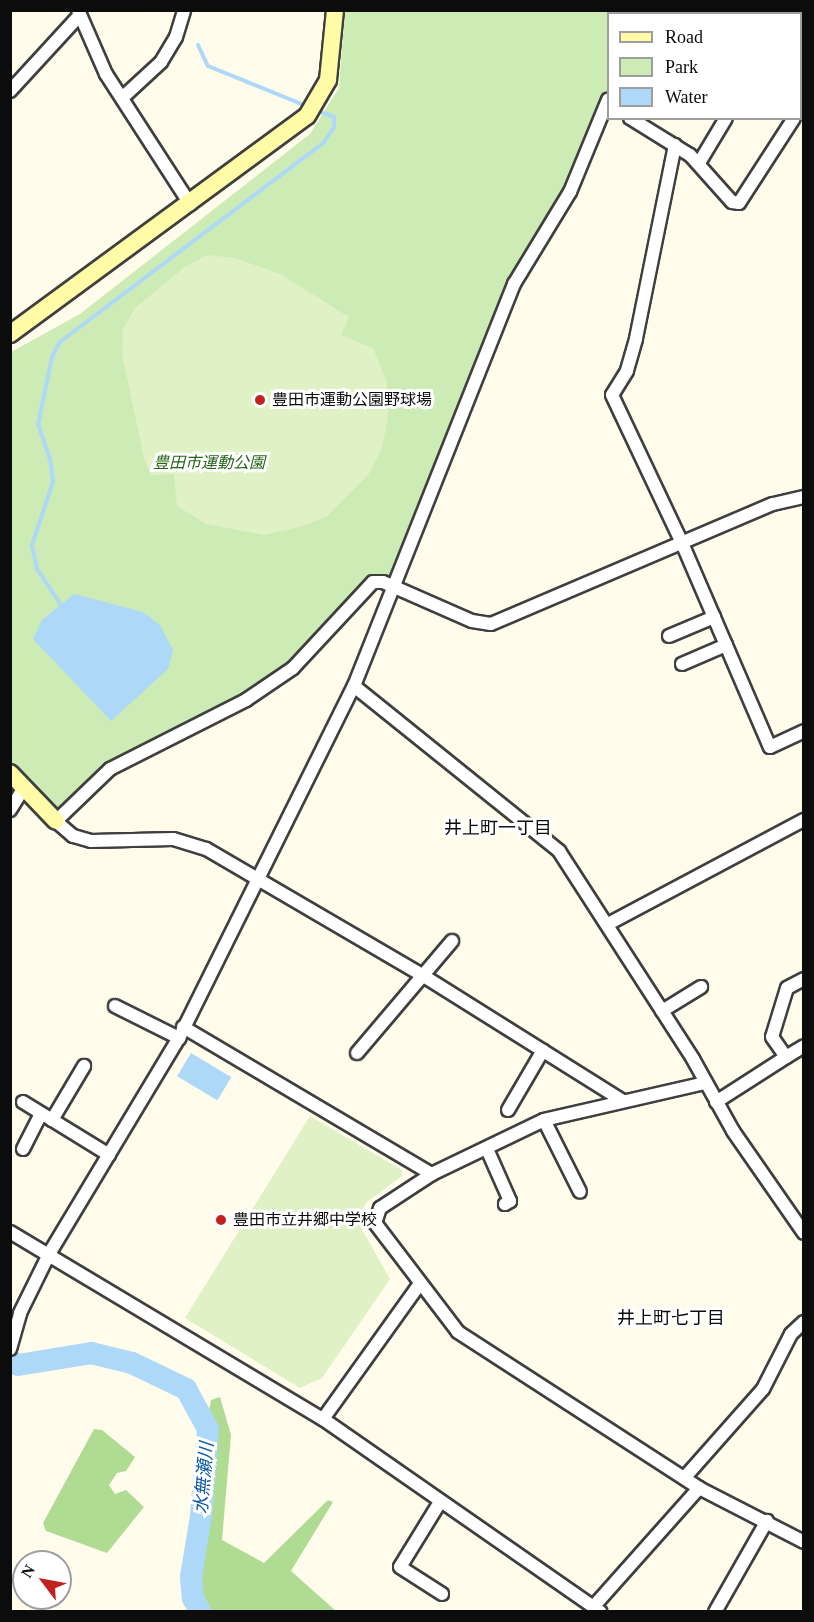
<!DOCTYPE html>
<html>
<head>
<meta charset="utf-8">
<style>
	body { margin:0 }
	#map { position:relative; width:814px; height:1622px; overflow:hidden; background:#fffceb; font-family:"Times New Roman","Noto Sans JP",serif }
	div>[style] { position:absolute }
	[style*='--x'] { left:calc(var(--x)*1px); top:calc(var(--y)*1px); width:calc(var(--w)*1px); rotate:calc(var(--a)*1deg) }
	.green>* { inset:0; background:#cdebb4 }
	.forest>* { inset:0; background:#afdc92 }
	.pitch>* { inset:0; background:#e0f1c6 }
	.water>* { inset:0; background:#aed8f8; transform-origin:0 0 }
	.stream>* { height:4px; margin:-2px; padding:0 2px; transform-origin:2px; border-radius:2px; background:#aed8f8 }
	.river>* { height:22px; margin:-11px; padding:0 11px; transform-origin:11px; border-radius:11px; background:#aed8f8 }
	.roads { filter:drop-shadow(2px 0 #3f3f3f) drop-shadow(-2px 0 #3f3f3f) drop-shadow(0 2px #3f3f3f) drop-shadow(0 -2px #3f3f3f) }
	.street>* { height:12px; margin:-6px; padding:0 6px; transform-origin:6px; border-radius:6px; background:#fff }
	.secondary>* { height:16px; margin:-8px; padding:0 8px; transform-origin:8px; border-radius:8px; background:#fffba6 }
	.dots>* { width:16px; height:16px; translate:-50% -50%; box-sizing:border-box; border:3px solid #fff; border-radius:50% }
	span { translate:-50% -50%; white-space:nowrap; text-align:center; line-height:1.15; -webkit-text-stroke:6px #fff; paint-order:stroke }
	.poi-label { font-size:16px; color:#0c0c0c }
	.left { translate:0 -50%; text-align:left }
	.park-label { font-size:16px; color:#25661a; font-style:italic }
	.neighbourhood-label { font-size:18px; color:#0c0c0c }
	.water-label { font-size:18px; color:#115aa2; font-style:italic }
	.frame { position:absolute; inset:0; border:12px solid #0c0c0c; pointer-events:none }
	.legend { position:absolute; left:607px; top:12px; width:195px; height:108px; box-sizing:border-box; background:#fff; border:2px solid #9e9e9e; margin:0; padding:8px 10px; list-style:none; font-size:18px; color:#0c0c0c }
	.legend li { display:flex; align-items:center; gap:12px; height:30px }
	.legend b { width:30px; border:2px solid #9e9e9e }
	.north { position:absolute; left:12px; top:1550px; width:60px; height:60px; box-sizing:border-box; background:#fff; border:2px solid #9e9e9e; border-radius:50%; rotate:302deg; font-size:16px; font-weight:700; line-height:24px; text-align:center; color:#0c0c0c }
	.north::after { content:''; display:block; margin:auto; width:21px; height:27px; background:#c1211f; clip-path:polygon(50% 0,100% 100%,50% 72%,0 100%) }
</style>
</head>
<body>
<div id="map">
	<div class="green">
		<div style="clip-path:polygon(345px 11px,632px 11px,608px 14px,608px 89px,602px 109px,558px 201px,505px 285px,393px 578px,377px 576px,283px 673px,119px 768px,53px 811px,11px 765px,11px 352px,80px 314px,310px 134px,339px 88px)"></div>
	</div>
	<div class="forest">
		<div style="clip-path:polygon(220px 1397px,231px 1435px,222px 1540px,264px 1563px,328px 1500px,333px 1502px,291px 1571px,336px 1611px,207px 1611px,200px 1603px,196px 1579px,213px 1447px,209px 1412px,211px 1400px)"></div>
		<div style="clip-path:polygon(94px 1429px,102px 1430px,135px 1457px,126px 1471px,117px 1473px,109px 1485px,115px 1494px,126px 1490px,144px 1507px,107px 1553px,46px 1531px,43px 1523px)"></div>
	</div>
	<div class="pitch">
		<div style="clip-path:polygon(207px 255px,235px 258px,280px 274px,349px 317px,341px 335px,373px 348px,387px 383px,388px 416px,382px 449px,368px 475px,326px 517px,296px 528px,264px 535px,206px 524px,177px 506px,174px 474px,151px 475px,144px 458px,122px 354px,123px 329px,135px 308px,186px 266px)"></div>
		<div style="clip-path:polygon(310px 1116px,402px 1170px,402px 1176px,367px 1202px,359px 1215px,359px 1224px,390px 1279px,322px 1378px,300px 1388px,185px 1318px)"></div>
	</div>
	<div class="water">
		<div style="clip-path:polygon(74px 594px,143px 612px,160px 625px,173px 650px,168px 669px,111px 721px,33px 639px,42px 620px)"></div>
		<div style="left:191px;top:1053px;width:47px;height:27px;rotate:31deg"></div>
	</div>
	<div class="stream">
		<div style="--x:198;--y:45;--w:23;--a:65"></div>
		<div style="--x:208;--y:66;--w:109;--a:22.1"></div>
		<div style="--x:61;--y:605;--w:43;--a:-123.7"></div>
		<div style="--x:37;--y:569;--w:25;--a:-102"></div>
		<div style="--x:32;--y:545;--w:66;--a:-71.6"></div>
		<div style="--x:53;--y:482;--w:23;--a:-97"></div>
		<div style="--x:50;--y:459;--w:36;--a:-109"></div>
		<div style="--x:38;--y:425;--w:69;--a:-78.4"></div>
		<div style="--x:52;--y:357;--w:17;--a:-62"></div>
		<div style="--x:60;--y:342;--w:331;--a:-37.1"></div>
		<div style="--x:324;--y:142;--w:18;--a:-56"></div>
		<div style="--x:334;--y:127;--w:10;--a:-90"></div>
		<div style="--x:334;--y:117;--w:20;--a:-160"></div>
	</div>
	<div class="river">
		<div style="--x:10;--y:1360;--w:9;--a:32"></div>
		<div style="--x:18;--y:1365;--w:74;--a:-9.3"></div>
		<div style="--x:91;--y:1353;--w:42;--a:13.7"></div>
		<div style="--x:132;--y:1363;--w:60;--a:25.7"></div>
		<div style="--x:186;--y:1389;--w:46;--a:61.2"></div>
		<div style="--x:208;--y:1429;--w:87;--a:94.6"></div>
		<div style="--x:201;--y:1516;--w:62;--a:99.3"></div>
		<div style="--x:191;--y:1577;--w:21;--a:85"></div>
		<div style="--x:193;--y:1598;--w:16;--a:63"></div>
	</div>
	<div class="roads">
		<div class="street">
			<div style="--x:78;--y:10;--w:70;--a:66.4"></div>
			<div style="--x:106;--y:74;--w:155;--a:57.1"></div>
			<div style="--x:636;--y:14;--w:4;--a:-76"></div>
			<div style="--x:800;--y:30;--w:4;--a:27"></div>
			<div style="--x:10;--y:91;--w:102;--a:-47.4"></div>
			<div style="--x:122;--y:98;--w:53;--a:-42.7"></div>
			<div style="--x:161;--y:62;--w:29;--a:-59"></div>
			<div style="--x:176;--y:37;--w:28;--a:-73"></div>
			<div style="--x:800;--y:108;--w:6;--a:-51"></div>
			<div style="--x:630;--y:118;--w:70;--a:31.7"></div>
			<div style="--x:690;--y:155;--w:63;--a:48.2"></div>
			<div style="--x:732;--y:202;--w:7;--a:8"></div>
			<div style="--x:739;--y:203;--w:101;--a:-57.1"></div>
			<div style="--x:675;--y:145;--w:198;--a:101.4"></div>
			<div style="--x:636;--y:339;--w:33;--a:106"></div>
			<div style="--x:627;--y:371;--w:28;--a:122"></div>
			<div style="--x:612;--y:395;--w:164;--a:64.7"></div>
			<div style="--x:682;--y:543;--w:222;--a:66.7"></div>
			<div style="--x:770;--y:747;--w:38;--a:-25"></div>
			<div style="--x:699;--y:163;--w:52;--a:-59"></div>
			<div style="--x:669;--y:636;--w:49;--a:-22.9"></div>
			<div style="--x:682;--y:664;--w:48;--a:-23.4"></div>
			<div style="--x:354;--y:686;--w:263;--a:38.8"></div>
			<div style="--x:559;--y:851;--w:247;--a:57.2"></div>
			<div style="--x:693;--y:1059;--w:82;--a:60.9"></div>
			<div style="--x:733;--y:1131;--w:124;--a:55.2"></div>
			<div style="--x:10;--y:810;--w:26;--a:-58"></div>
			<div style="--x:608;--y:924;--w:222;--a:-28"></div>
			<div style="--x:804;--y:979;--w:19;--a:152"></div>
			<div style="--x:787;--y:988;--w:51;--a:107"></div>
			<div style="--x:772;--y:1037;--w:24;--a:55"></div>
			<div style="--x:786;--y:1057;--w:21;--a:-31"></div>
			<div style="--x:115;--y:1006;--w:72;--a:26.6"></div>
			<div style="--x:662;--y:1011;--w:46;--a:-31.6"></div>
			<div style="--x:183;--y:1027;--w:289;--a:30.6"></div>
			<div style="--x:357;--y:1053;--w:147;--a:-49.7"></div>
			<div style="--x:705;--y:1083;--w:165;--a:167.1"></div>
			<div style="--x:544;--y:1120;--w:124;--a:154.3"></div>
			<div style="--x:432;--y:1174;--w:62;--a:146.8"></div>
			<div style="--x:380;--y:1208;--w:16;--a:108"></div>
			<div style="--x:375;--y:1223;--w:137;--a:52.7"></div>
			<div style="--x:458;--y:1332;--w:287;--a:32.9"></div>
			<div style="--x:699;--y:1488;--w:118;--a:27.2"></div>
			<div style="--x:623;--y:1101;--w:237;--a:-147.9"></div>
			<div style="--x:422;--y:975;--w:250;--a:-149.7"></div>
			<div style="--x:206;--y:849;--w:34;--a:-163"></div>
			<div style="--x:173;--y:839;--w:82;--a:178.6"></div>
			<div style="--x:91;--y:841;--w:19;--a:-164"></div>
			<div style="--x:73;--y:836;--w:23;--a:-139"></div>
			<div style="--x:56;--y:821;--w:75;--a:-43.9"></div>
			<div style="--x:110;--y:769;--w:153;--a:-26.9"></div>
			<div style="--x:246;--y:700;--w:57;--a:-34.2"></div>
			<div style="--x:293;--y:668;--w:117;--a:-47.1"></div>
			<div style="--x:373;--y:582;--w:10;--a:0"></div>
			<div style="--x:383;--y:582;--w:97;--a:23.7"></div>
			<div style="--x:472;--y:621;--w:19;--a:9"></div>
			<div style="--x:491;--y:624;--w:306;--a:-23.1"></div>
			<div style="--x:773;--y:504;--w:32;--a:-13"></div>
			<div style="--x:23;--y:1102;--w:101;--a:31.6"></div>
			<div style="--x:716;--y:1102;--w:83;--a:-32.7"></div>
			<div style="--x:508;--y:1110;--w:69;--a:-59.7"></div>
			<div style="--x:52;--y:1120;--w:63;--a:-59.3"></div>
			<div style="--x:544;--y:1120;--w:80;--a:63.4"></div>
			<div style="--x:23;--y:1149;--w:39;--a:-63"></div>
			<div style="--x:487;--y:1149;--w:57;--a:66.1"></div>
			<div style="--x:510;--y:1201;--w:6;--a:149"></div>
			<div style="--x:10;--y:1232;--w:365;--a:30.9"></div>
			<div style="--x:323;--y:1419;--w:338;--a:34.8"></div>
			<div style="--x:10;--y:1349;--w:37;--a:-74"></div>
			<div style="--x:20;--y:1313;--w:66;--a:-63.8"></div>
			<div style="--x:49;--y:1254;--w:252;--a:-59"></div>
			<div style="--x:179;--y:1038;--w:393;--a:-63.6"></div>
			<div style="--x:354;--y:686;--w:433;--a:-68.3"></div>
			<div style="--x:514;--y:284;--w:108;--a:-58.7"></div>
			<div style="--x:570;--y:192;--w:100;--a:-67.6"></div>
			<div style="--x:323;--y:1419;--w:165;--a:-54.4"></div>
			<div style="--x:686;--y:1476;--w:116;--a:-48.5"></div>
			<div style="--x:763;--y:1389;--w:62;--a:-63"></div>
			<div style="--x:791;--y:1334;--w:18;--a:-43"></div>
			<div style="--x:440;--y:1502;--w:76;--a:121.6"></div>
			<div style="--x:400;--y:1567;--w:50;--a:32.7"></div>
			<div style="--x:594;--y:1606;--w:158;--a:-48.3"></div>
			<div style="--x:715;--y:1612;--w:105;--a:-60.3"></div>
		</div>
		<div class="secondary">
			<div style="--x:10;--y:334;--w:368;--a:-36.3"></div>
			<div style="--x:307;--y:116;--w:42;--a:-59.7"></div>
			<div style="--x:328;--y:80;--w:70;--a:-84.3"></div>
			<div style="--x:10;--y:773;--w:66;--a:46.2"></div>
		</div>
	</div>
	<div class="dots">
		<div style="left:260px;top:400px;background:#c1211f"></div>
		<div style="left:221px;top:1220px;background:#c1211f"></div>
	</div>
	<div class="poi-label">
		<span class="left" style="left:272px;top:400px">豊田市運動公園野球場</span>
		<span class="left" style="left:233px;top:1220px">豊田市立井郷中学校</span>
	</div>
	<div class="park-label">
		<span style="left:209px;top:463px">豊田市運動公園</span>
	</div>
	<div class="neighbourhood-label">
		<span style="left:498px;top:828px">井上町一丁目</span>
		<span style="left:671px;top:1318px">井上町七丁目</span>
	</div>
	<div class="water-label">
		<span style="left:204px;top:1478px;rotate:-85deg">水無瀬川</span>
	</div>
	<div class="frame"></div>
	<ul class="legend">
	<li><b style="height:8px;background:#fffba6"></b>Road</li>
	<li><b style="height:16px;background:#cdebb4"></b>Park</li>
	<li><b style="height:16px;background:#aed8f8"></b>Water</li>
	</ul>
	<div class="north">N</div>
</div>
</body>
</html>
